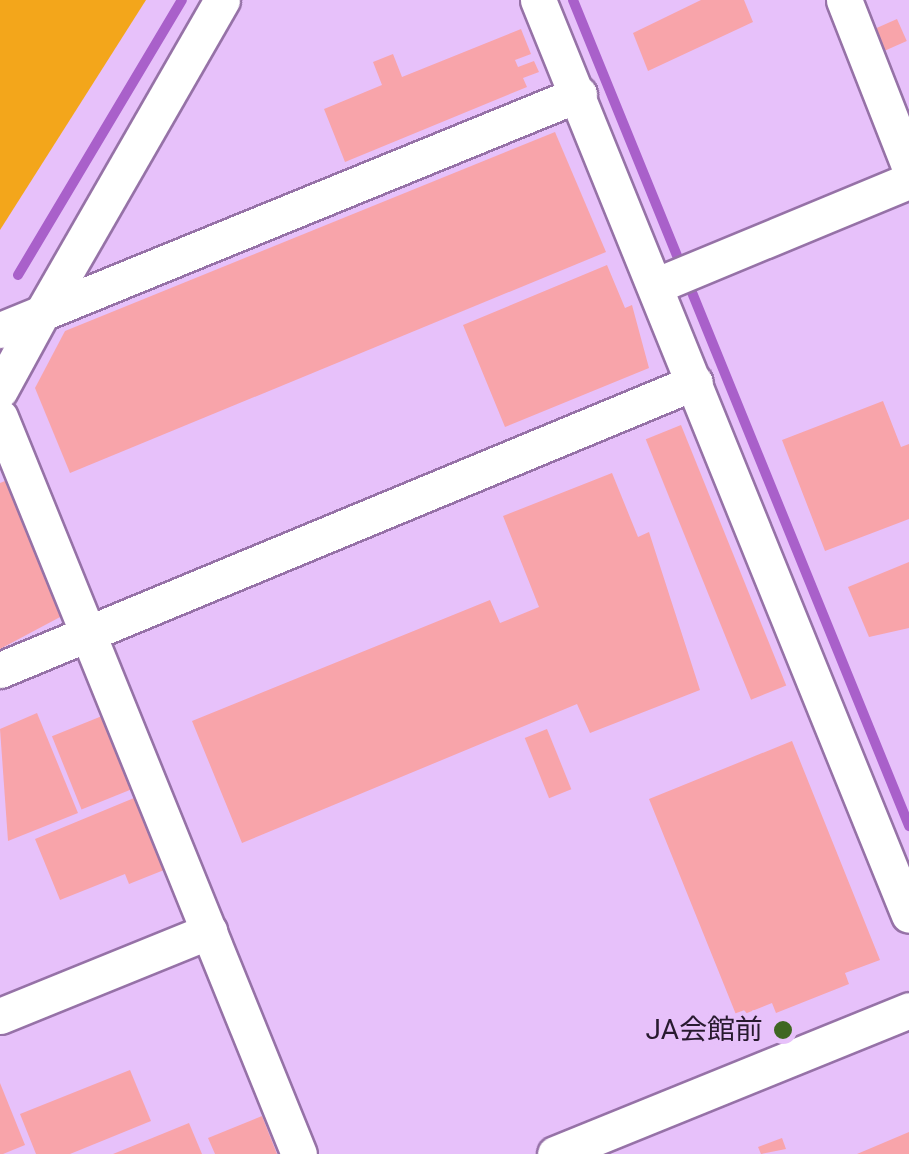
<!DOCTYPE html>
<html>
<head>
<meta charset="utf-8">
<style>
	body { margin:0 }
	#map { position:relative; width:909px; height:1154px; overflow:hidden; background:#e7c1fa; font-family:Roboto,"Noto Sans JP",sans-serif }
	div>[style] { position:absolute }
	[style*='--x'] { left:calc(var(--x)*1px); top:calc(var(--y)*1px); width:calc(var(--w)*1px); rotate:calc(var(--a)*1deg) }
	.green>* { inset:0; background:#f3a61b }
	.stream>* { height:10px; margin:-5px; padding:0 5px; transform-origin:5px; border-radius:5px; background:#a960ca }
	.building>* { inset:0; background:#f8a4aa; transform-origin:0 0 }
	.roads { filter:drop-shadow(2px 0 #9672a7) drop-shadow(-2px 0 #9672a7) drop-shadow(0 2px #9672a7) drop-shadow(0 -2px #9672a7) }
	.minor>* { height:35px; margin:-17.5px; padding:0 17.5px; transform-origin:17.5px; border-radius:17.5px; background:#fff }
	.dots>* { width:28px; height:28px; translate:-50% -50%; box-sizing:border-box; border:5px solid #e7c1fa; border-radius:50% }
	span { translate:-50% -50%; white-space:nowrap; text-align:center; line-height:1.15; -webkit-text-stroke:9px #e7c1fa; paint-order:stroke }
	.poi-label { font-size:28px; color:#281a2f }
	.right { translate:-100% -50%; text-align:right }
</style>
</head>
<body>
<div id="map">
	<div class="green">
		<div style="clip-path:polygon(0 0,146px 0,0 230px)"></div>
	</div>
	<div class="stream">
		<div style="--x:573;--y:0;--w:892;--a:67.86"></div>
		<div style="--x:18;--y:275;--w:320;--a:-59.2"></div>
	</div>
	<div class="building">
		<div style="clip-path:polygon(701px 0,744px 0,753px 22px,648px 71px,633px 33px)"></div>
		<div style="left:897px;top:19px;width:24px;height:26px;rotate:66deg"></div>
		<div style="clip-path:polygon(521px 29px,531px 54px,515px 60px,518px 67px,534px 61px,539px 72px,523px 78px,527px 87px,345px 162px,324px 109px,382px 85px,373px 62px,393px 54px,402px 77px)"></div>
		<div style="clip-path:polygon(555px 132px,606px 252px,70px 473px,35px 388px,65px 331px)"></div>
		<div style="clip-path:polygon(607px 265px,625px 308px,632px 305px,649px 368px,505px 427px,463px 325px)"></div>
		<div style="clip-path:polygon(883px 401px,901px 447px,909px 444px,909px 519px,825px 551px,782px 440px)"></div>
		<div style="left:681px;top:425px;width:281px;height:38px;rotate:68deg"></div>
		<div style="clip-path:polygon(612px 473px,638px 537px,649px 532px,700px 690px,590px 733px,577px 704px,242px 843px,192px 721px,490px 600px,500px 623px,539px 607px,503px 516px)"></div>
		<div style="clip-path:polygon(5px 481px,62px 616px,0 649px,0 483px)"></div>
		<div style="clip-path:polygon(909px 562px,909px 628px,869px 637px,848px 587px)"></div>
		<div style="clip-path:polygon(37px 713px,78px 813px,8px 841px,0 729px)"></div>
		<div style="left:102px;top:716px;width:79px;height:54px;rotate:68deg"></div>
		<div style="left:547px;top:729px;width:65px;height:24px;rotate:68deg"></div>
		<div style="clip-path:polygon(792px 741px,880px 960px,845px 973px,849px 984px,776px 1013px,772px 1003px,737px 1017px,649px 799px)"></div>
		<div style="clip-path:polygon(134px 798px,164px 870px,129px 884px,125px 874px,60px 900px,35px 839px)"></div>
		<div style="clip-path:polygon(130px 1070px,151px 1121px,70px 1154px,36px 1154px,20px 1114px)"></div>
		<div style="clip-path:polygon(0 1083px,25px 1145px,3px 1154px,0 1154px)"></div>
		<div style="clip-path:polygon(262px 1116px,277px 1154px,215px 1154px,208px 1138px)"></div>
		<div style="clip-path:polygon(189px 1123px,202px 1154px,113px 1154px)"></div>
		<div style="clip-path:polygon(909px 1132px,909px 1154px,857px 1154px)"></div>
		<div style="clip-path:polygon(782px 1138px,786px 1149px,761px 1154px,758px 1147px)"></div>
	</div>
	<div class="roads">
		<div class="minor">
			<div style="--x:538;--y:0;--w:987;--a:67.93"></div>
			<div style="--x:844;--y:0;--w:178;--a:68.6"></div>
			<div style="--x:655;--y:286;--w:275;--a:-22.5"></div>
			<div style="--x:0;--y:330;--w:45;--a:-22"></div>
			<div style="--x:42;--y:313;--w:361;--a:-60.1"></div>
			<div style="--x:0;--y:390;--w:88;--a:-61.4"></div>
			<div style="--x:42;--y:313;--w:580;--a:-22.19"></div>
			<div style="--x:0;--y:417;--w:795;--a:67.92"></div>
			<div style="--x:0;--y:670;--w:752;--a:-22.51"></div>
			<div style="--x:0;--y:1016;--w:226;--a:-22.1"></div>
			<div style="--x:555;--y:1154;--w:382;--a:-22.1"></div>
		</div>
	</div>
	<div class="dots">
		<div style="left:783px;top:1030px;background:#3f6722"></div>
	</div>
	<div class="poi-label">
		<span class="right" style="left:763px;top:1030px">JA会館前</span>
	</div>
</div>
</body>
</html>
